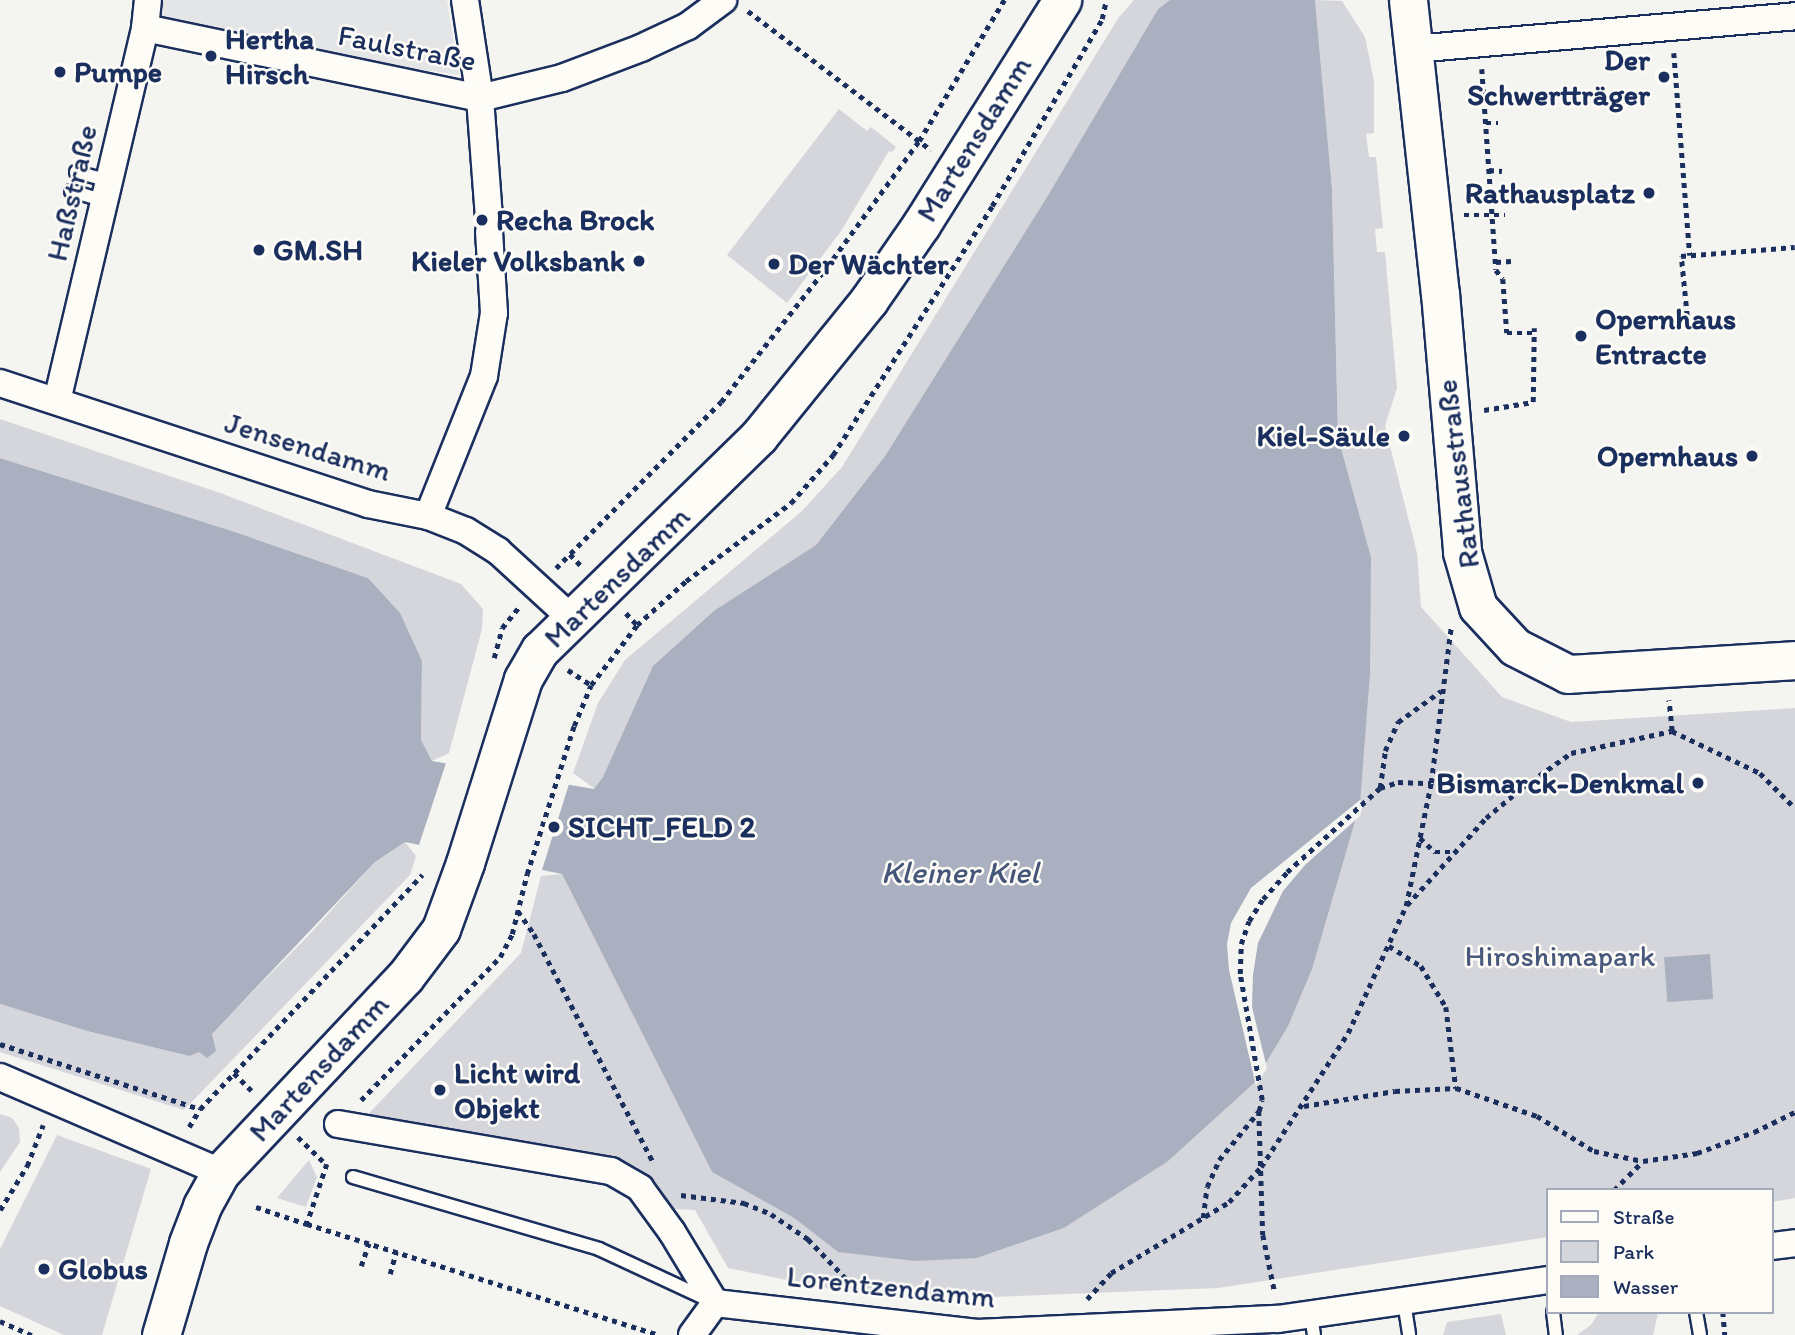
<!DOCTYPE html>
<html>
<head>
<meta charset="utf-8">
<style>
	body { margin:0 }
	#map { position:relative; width:1795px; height:1335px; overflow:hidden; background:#f4f4f1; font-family:Itim,sans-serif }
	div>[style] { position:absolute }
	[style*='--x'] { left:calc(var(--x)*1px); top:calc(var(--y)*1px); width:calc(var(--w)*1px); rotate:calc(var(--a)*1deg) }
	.built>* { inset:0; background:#e4e5e6 }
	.green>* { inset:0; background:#d4d6db }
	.water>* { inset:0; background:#aab0bf; transform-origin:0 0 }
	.pier>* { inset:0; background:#f4f4f1 }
	.path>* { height:4.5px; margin-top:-2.25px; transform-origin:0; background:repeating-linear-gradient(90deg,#1b2f5e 0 5px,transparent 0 10px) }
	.roads { filter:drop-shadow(2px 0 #1b2f5e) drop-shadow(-2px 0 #1b2f5e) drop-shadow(0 2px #1b2f5e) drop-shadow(0 -2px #1b2f5e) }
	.lane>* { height:12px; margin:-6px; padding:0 6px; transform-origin:6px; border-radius:6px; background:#fdfcf7 }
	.street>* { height:26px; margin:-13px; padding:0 13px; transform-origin:13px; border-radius:13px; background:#fdfcf7 }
	.secondary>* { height:37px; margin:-18.5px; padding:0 18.5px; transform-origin:18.5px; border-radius:18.5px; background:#fdfcf7 }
	.dots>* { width:19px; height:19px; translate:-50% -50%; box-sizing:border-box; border:4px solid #fdfcf7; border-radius:50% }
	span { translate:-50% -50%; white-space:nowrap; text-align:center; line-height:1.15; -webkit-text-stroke:5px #fdfcf7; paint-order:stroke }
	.poi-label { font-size:30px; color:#1b2f5e; font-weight:700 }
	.left { translate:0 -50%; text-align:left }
	.right { translate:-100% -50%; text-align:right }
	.street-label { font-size:30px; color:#1b2f5e }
	.park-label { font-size:30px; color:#49597d }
	.water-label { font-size:32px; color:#46567b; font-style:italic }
	.legend { position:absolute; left:1546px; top:1188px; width:228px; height:126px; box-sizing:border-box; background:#fdfcf7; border:2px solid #a3aaba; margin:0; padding:9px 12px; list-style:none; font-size:21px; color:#1b2f5e }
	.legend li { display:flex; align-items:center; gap:14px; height:35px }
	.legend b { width:35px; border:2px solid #a3aaba }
</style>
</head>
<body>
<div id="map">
	<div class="built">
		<div style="clip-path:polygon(148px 0,447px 0,459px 75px,145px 29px)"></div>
	</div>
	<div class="green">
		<div style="clip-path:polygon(1134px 0,1170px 0,1158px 9px,1047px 197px,885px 456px,816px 545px,715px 610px,595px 789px,573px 773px,598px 703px,625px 660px,801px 512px,842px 467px,1119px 17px)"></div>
		<div style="clip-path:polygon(1315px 0,1342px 1px,1365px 37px,1374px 81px,1374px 133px,1366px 134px,1369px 157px,1376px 157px,1383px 228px,1375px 229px,1377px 252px,1385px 252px,1397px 388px,1385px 426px,1417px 553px,1421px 607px,1502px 697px,1571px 722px,1795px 708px,1795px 1198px,1772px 1202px,1772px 1190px,1548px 1190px,1548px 1237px,1218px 1288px,992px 1297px,846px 1292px,728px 1268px,695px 1210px,651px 1208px,637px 1167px,564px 1149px,359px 1124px,521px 953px,541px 876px,562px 874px,712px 1172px,794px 1218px,838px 1252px,977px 1258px,1064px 1228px,1167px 1162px,1371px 557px,1338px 437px,1332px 189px)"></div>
		<div style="clip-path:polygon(839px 109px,867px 131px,871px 127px,896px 147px,892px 152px,889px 151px,841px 231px,787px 303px,727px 255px)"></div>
		<div style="clip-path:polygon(0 419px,220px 493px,461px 584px,483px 609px,482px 629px,449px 753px,432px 761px,421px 740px,422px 661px,368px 578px,229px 530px,0 458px)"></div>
		<div style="clip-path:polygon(405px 842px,416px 856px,410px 875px,184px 1110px,0 1052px,0 1004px,87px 1031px,189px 1056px,309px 935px,375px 862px)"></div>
		<div style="clip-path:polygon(0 1114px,12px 1118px,19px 1128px,20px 1142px,0 1172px)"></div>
		<div style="clip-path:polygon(57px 1135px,151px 1169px,102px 1335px,64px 1335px,0 1306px,0 1249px)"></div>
		<div style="clip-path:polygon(309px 1160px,317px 1177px,306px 1207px,277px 1198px)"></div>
		<div style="clip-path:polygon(1599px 1312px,1657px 1312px,1658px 1313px,1653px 1335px,1577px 1335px,1591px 1325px)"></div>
		<div style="clip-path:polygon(1501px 1314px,1506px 1335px,1443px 1335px,1447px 1322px)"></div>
	</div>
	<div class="water">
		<div style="clip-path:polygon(1170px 0,1315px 0,1332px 189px,1338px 437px,1371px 557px,1370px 673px,1360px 804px,1312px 969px,1288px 1026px,1254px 1083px,1167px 1162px,1064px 1228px,977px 1258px,915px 1261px,838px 1252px,794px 1218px,712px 1172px,562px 874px,405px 842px,375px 862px,212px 1034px,216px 1051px,207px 1058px,199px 1052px,189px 1056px,87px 1031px,0 1004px,0 458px,229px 530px,368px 578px,400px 613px,422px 661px,421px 740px,432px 761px,594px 789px,603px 777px,653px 666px,715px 610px,816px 545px,885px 456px,1047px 197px,1158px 9px)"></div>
		<div style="left:1710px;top:954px;width:45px;height:46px;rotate:86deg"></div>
	</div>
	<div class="pier">
		<div style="clip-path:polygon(447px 760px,570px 781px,541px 873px,418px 848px)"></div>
		<div style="clip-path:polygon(1360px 800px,1363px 804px,1360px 816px,1306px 864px,1283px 891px,1258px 943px,1253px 975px,1252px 1007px,1267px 1068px,1256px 1086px,1229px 970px,1227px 944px,1231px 923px,1251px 888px)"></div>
	</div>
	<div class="path">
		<div style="--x:748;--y:11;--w:230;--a:37.2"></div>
		<div style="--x:1674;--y:53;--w:203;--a:85.5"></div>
		<div style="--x:1482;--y:69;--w:201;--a:86"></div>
		<div style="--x:1496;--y:270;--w:11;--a:52"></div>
		<div style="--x:1503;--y:279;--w:54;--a:85.8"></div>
		<div style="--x:1507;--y:333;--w:26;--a:0"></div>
		<div style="--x:1486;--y:123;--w:12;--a:0"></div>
		<div style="--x:1489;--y:170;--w:13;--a:4"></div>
		<div style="--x:1464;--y:215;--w:41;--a:0"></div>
		<div style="--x:1496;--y:262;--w:15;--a:-4"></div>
		<div style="--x:1687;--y:316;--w:60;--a:-95.7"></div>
		<div style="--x:1681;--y:256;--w:114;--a:-4.5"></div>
		<div style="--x:1484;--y:410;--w:50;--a:-9.3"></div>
		<div style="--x:1533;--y:402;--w:74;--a:-89.2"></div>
		<div style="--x:570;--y:554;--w:16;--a:47"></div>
		<div style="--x:556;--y:568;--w:234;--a:-45.2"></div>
		<div style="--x:721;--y:402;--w:172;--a:-51.9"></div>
		<div style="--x:827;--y:267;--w:156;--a:-53.9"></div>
		<div style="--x:919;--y:141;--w:165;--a:-58.9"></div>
		<div style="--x:626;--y:613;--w:16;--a:47"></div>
		<div style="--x:494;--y:658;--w:31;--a:-75"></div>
		<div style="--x:502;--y:628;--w:27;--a:-51"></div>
		<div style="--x:568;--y:670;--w:27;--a:33"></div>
		<div style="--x:1672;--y:731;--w:98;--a:25.5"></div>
		<div style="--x:1760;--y:773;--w:49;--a:45"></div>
		<div style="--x:1380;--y:788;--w:19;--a:-18"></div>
		<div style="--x:1398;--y:782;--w:33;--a:2"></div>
		<div style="--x:1420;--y:838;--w:21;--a:43"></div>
		<div style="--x:1435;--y:852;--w:17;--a:0"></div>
		<div style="--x:1407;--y:905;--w:118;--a:-47.8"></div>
		<div style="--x:1486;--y:818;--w:48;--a:-40"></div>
		<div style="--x:1523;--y:787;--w:59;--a:-35.3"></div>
		<div style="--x:1571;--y:753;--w:103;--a:-12.3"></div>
		<div style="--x:1672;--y:731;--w:31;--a:-96"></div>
		<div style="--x:518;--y:911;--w:28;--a:55"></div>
		<div style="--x:534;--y:934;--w:257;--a:62.4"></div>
		<div style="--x:1389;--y:946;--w:38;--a:32"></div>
		<div style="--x:1421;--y:966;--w:48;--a:58.6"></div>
		<div style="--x:1446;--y:1007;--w:82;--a:83"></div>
		<div style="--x:0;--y:1044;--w:210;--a:18"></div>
		<div style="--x:234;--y:1073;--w:25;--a:45"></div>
		<div style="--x:361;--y:1100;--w:199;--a:-45.8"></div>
		<div style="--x:500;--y:957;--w:26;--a:-62"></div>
		<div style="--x:512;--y:934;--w:62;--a:-76"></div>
		<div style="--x:527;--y:874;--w:155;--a:-72.4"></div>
		<div style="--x:574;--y:726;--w:44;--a:-67.5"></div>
		<div style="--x:591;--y:685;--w:76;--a:-52.5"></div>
		<div style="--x:637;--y:625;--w:66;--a:-41.9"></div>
		<div style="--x:686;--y:581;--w:131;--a:-36.6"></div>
		<div style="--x:791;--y:503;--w:64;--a:-48.8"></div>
		<div style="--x:833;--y:455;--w:295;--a:-57.4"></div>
		<div style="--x:992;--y:206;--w:217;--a:-59.5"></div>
		<div style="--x:1102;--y:19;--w:19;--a:-78"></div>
		<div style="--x:1304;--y:1106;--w:92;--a:-9.4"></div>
		<div style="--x:1395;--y:1091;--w:61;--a:-2.8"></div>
		<div style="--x:1456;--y:1088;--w:86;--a:19.1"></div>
		<div style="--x:1537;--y:1116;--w:67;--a:31.6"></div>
		<div style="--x:1594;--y:1151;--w:50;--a:11.5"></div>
		<div style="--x:1643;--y:1161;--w:55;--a:-8.4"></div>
		<div style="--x:1697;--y:1153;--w:61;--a:-20.2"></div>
		<div style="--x:1754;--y:1132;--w:46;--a:-26"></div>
		<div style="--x:1259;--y:1111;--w:124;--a:88.2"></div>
		<div style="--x:1263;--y:1235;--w:59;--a:78.3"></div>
		<div style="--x:189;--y:1127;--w:21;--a:-59"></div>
		<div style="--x:200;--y:1109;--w:323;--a:-46.5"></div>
		<div style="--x:298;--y:1137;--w:40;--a:44"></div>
		<div style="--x:327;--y:1164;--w:63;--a:108.4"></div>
		<div style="--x:307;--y:1224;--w:369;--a:17.5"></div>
		<div style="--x:1614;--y:1190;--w:40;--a:-45"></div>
		<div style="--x:681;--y:1195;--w:64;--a:7.2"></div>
		<div style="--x:744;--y:1203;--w:29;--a:22"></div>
		<div style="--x:771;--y:1214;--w:45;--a:34"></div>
		<div style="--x:808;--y:1239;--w:71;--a:46.1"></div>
		<div style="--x:256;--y:1207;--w:54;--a:18.4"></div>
		<div style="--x:0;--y:1210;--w:52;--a:-58.5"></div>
		<div style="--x:27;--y:1166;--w:44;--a:-68.7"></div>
		<div style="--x:1203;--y:1218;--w:31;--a:-83"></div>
		<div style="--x:1207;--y:1187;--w:30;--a:-66"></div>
		<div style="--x:1219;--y:1160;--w:63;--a:-50.8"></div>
		<div style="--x:1259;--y:1111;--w:11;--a:-75"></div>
		<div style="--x:1262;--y:1100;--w:128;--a:-99.9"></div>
		<div style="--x:1240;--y:974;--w:30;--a:-88"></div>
		<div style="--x:1241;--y:944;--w:24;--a:-71"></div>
		<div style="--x:1249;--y:921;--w:26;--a:-58"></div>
		<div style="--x:1263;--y:899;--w:36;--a:-48"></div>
		<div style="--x:1287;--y:872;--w:125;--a:-42.1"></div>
		<div style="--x:1380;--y:788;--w:37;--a:-82"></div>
		<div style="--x:1385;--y:751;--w:32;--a:-66"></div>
		<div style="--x:1398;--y:722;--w:53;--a:-35.8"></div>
		<div style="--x:361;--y:1266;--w:24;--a:-71"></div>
		<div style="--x:390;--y:1274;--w:23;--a:-75"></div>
		<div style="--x:1087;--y:1299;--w:35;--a:-47"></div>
		<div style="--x:1111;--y:1273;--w:138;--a:-31"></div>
		<div style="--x:1229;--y:1202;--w:47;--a:-47.6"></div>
		<div style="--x:1261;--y:1167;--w:160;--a:-57"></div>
		<div style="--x:1348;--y:1033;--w:140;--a:-65.5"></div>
		<div style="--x:1406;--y:906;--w:126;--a:-78.5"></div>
		<div style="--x:1431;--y:783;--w:158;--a:-82.7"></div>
		<div style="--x:1723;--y:1312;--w:23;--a:85"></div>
		<div style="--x:0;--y:1321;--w:35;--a:24"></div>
	</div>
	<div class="roads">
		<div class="lane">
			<div style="--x:76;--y:172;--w:34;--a:15"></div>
			<div style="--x:71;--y:191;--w:35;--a:16"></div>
			<div style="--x:353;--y:1177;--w:256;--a:16.3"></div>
			<div style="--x:599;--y:1249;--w:121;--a:24.9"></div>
			<div style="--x:1404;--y:1302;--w:33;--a:81"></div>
			<div style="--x:1553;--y:1312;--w:23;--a:83"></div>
			<div style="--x:1696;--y:1312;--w:23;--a:80"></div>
			<div style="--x:1311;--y:1316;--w:19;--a:81"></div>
		</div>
		<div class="street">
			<div style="--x:465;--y:0;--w:99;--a:81.3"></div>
			<div style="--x:480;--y:98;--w:121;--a:85.7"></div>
			<div style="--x:145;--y:28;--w:342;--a:11.8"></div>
			<div style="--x:480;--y:98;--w:84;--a:-13.7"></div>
			<div style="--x:562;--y:78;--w:85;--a:-20.8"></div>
			<div style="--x:641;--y:48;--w:52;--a:-25.1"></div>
			<div style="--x:688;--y:26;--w:44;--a:-36.6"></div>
			<div style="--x:1413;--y:49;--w:383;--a:-4.9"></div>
			<div style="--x:0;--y:383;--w:387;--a:18.2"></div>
			<div style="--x:368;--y:504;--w:61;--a:11.3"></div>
			<div style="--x:428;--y:516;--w:41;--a:21.5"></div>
			<div style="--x:466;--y:531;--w:38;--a:32"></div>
			<div style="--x:498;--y:551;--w:99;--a:42.5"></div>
			<div style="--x:57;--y:401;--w:383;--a:-76.7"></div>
			<div style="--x:145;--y:28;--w:28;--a:-84"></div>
			<div style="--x:428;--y:516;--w:151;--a:-68.2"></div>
			<div style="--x:484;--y:376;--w:64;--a:-81"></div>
			<div style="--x:494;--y:313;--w:81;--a:-93.5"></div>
			<div style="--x:0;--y:1077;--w:241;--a:23.3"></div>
			<div style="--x:338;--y:1124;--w:277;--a:9.8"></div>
			<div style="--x:611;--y:1171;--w:34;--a:30"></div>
			<div style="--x:640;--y:1188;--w:54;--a:54"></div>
			<div style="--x:672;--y:1232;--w:83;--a:58.8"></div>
			<div style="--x:1772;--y:1246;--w:23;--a:-7"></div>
			<div style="--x:715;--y:1303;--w:264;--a:6.5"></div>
			<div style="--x:977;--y:1333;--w:301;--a:-2.7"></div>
			<div style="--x:1278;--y:1319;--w:273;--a:-8.2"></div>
			<div style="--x:692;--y:1335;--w:39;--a:-54"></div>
		</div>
		<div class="secondary">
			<div style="--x:1408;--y:0;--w:295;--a:83.8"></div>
			<div style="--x:1440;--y:293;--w:260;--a:85.1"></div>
			<div style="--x:1462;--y:552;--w:57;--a:73.8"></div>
			<div style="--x:1478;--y:607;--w:54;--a:47.2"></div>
			<div style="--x:1515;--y:647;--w:59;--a:27"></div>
			<div style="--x:1568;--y:674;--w:227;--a:-3.5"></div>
			<div style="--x:161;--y:1335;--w:96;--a:-73.6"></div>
			<div style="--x:188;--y:1243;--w:40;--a:-69"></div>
			<div style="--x:202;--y:1206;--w:39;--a:-61"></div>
			<div style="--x:221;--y:1172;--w:268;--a:-46.7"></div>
			<div style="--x:405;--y:977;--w:60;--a:-53.1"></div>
			<div style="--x:441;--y:929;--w:70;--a:-70"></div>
			<div style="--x:465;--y:863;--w:193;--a:-72.5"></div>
			<div style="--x:523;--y:679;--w:34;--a:-60"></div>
			<div style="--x:540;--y:650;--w:306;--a:-44.3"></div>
			<div style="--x:759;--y:436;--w:175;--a:-51"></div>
			<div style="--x:869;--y:300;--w:91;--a:-55.3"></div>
			<div style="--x:921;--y:225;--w:266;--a:-57.9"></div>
		</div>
	</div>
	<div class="dots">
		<div style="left:211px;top:56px;background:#1b2f5e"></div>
		<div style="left:60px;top:72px;background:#1b2f5e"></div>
		<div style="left:1664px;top:77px;background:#1b2f5e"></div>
		<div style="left:1649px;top:193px;background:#1b2f5e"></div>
		<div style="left:482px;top:220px;background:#1b2f5e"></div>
		<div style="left:259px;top:250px;background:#1b2f5e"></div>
		<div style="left:639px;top:261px;background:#1b2f5e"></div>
		<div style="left:774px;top:264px;background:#1b2f5e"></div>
		<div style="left:1581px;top:336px;background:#1b2f5e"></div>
		<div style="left:1404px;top:436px;background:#1b2f5e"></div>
		<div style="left:1752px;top:456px;background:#1b2f5e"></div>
		<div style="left:1698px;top:783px;background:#1b2f5e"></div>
		<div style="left:554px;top:827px;background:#1b2f5e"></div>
		<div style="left:440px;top:1090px;background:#1b2f5e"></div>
		<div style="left:44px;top:1269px;background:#1b2f5e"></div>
	</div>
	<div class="poi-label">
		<span class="left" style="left:225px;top:56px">Hertha<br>Hirsch</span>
		<span class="right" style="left:1650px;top:77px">Der<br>Schwertträger</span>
		<span class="left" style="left:74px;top:72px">Pumpe</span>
		<span class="right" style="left:1635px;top:193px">Rathausplatz</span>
		<span class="left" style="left:496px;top:220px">Recha Brock</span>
		<span class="left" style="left:273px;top:250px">GM.SH</span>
		<span class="right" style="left:625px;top:261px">Kieler Volksbank</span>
		<span class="left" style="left:788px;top:264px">Der Wächter</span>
		<span class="left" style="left:1595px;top:336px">Opernhaus<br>Entracte</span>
		<span class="right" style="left:1390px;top:436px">Kiel-Säule</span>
		<span class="right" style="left:1738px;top:456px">Opernhaus</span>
		<span class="right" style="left:1684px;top:783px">Bismarck-Denkmal</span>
		<span class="left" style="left:568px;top:827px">SICHT_FELD 2</span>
		<span class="left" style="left:454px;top:1090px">Licht wird<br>Objekt</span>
		<span class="left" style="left:58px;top:1269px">Globus</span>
	</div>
	<div class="street-label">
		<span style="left:407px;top:48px;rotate:11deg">Faulstraße</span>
		<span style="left:974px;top:139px;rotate:-58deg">Martensdamm</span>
		<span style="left:72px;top:193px;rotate:-77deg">Haßstraße</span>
		<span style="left:308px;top:447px;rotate:17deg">Jensendamm</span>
		<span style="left:1458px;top:474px;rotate:-97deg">Rathausstraße</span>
		<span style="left:617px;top:577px;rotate:-44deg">Martensdamm</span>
		<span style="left:319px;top:1068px;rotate:-47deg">Martensdamm</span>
		<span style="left:891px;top:1287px;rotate:6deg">Lorentzendamm</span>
	</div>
	<div class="park-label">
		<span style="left:1560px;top:956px">Hiroshimapark</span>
	</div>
	<div class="water-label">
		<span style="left:960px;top:872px">Kleiner Kiel</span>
	</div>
	<ul class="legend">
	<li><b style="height:9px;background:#fdfcf7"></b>Straße</li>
	<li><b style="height:19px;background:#d4d6db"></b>Park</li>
	<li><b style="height:19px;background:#aab0bf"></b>Wasser</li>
	</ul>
</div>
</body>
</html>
